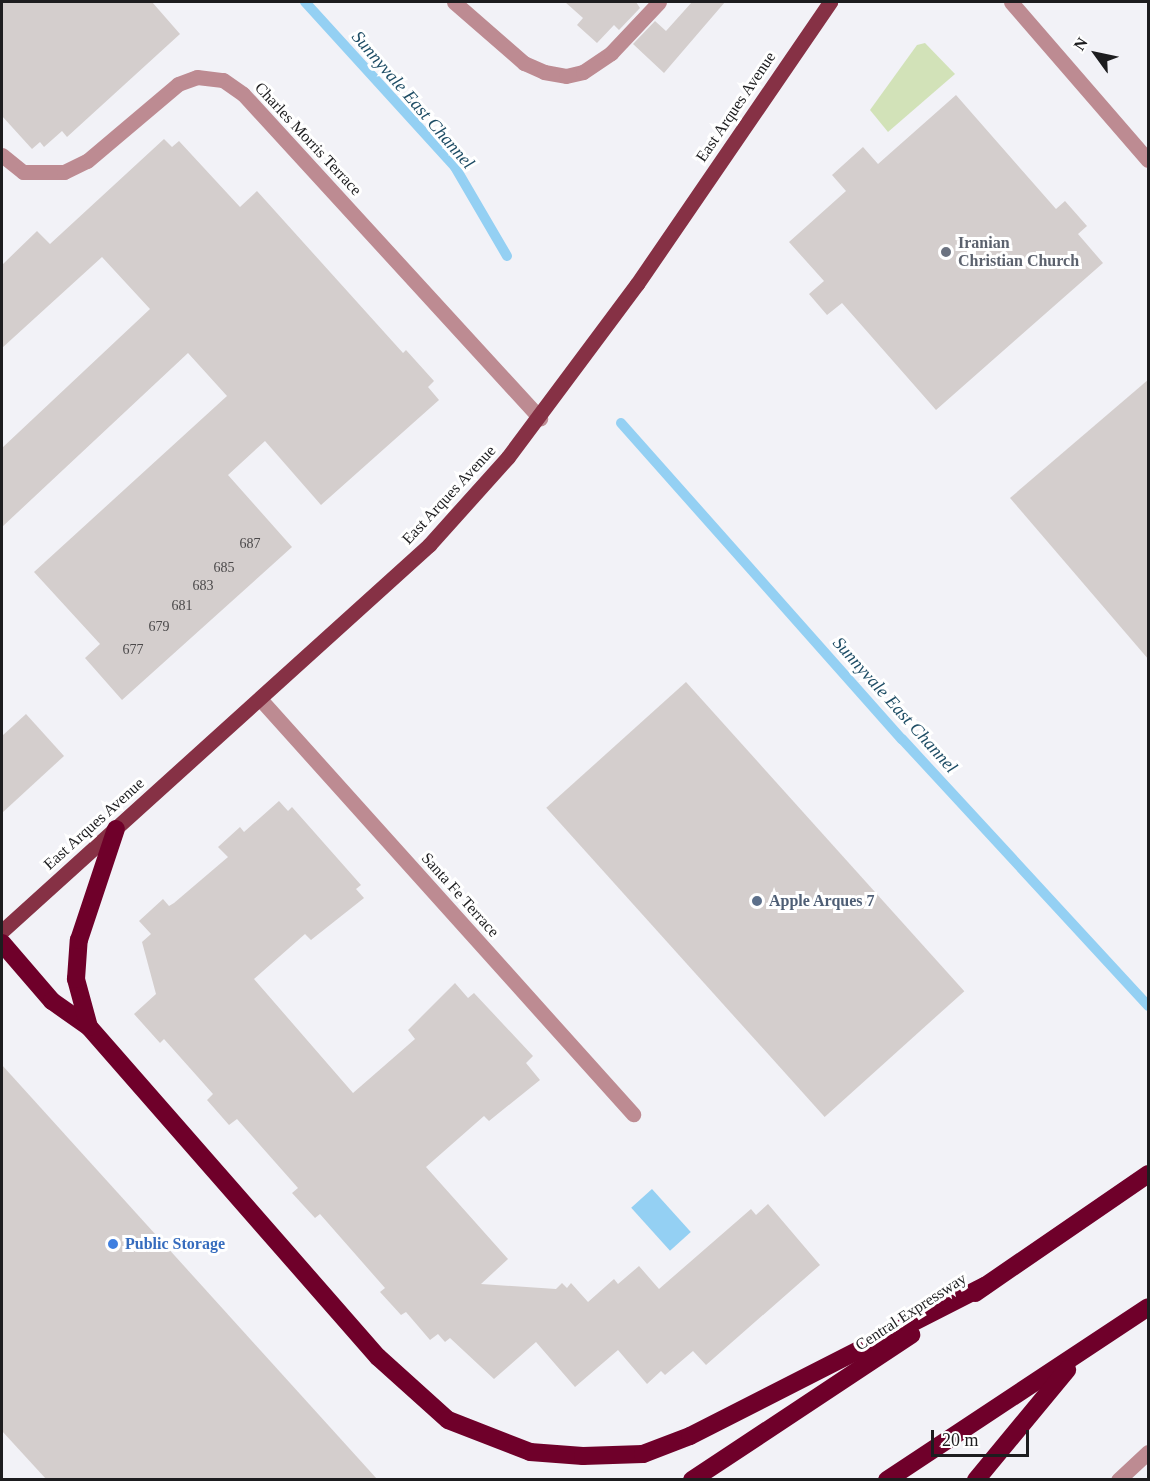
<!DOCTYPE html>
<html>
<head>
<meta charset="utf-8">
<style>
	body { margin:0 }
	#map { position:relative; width:1150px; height:1481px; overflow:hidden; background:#f2f2f7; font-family:Georgia,serif }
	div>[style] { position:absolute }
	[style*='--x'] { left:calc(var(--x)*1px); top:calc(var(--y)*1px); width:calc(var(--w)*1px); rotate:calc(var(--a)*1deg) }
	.green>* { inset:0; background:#d2e2b8 }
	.water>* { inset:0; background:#94d0f3; transform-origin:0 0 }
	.stream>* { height:10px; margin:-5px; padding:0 5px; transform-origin:5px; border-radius:5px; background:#94d0f3 }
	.building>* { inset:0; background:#d4cecd; transform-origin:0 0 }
	.street>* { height:15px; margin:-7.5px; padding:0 7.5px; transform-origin:7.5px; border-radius:7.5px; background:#bd8b92 }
	.primary>* { height:15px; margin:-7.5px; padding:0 7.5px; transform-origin:7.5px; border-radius:7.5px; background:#863145 }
	.highway>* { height:18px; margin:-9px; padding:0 9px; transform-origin:9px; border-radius:9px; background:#6f002a }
	.dots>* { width:16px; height:16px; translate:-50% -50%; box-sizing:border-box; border:3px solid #fff; border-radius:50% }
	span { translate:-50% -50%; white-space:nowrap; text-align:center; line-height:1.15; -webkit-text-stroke:6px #fff; paint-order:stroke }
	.number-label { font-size:14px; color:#4b494a }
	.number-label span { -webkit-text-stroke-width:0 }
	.street-label { font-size:16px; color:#1d1d1f }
	.worship-label { font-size:16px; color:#5b616d; font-weight:700 }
	.left { translate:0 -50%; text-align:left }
	.service-label { font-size:16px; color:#4e5e75; font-weight:700 }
	.shop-label { font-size:16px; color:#366cbe; font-weight:700 }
	.water-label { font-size:18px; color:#1e4d65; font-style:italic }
	.frame { position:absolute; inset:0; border:3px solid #1d1d1f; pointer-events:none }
	.north { position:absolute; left:1066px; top:24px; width:60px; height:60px; -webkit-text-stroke:4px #fff; paint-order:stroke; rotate:303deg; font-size:16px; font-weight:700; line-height:24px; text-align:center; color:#1d1d1f }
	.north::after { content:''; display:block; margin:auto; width:21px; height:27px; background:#1d1d1f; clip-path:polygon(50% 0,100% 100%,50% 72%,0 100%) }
	.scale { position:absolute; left:931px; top:1430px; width:98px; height:27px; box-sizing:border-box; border:3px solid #1d1d1f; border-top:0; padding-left:8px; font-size:18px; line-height:21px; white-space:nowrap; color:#1d1d1f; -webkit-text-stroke:4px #fff; paint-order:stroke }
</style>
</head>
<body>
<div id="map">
	<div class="green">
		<div style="clip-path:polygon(925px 43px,955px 74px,888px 132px,870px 110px,917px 45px)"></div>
	</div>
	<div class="water">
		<div style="left:652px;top:1189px;width:58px;height:28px;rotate:48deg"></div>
	</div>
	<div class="stream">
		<div style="--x:305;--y:2;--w:223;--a:47.7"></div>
		<div style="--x:455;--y:167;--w:103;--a:59.7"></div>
		<div style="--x:621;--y:423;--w:423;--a:48.4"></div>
		<div style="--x:902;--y:739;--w:363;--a:47.3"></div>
	</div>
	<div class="building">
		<div style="clip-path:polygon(2px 2px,152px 2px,180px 34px,67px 137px,62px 131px,44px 147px,40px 142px,32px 149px,2px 116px)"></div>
		<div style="clip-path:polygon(565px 2px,636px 2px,640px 8px,619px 30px,614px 25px,597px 43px,577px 25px,583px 18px)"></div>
		<div style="clip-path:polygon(692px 2px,725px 2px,664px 73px,633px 44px,655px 21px,666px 31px)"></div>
		<div style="clip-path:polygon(956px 95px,1056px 209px,1065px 201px,1087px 226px,1078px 234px,1103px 263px,936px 410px,842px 303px,827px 315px,809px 294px,824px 281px,789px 242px,846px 191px,832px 175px,863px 147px,878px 164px)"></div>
		<div style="clip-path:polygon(164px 139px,172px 147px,179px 141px,240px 207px,257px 191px,403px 353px,406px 350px,434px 381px,428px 387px,439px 400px,321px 505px,265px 441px,228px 475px,292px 547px,122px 700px,85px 658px,100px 644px,34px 572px,227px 396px,188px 353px,2px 527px,2px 448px,150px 309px,102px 257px,2px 348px,2px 265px,37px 231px,50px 244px)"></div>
		<div style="clip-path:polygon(1149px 379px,1149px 660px,1010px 498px)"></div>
		<div style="left:686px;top:682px;width:416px;height:188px;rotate:48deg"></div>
		<div style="clip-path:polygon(26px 714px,64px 756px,2px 813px,2px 736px)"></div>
		<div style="clip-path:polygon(279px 801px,288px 811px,292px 807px,361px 885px,356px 889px,364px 898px,311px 940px,305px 934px,254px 979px,353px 1093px,415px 1039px,408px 1030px,455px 983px,468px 998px,474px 993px,533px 1056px,526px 1063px,540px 1080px,489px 1121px,484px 1116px,426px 1167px,508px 1259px,481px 1284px,556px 1289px,562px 1283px,567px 1288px,571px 1283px,588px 1302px,614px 1279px,618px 1284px,639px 1266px,659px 1289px,751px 1209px,756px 1215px,768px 1204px,820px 1265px,706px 1365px,693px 1351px,665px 1375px,661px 1371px,647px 1384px,618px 1350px,575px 1387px,536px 1342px,494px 1379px,450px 1338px,445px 1342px,438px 1334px,430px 1340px,406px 1312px,401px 1315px,380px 1292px,385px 1288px,320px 1214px,315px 1218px,292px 1193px,298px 1188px,237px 1119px,229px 1125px,207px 1100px,213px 1094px,164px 1039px,160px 1043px,134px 1014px,156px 994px,142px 942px,151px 934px,139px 921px,163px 899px,169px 906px,174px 903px,228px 857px,218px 847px,240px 827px,244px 832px)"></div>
		<div style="clip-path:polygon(2px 1065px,377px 1479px,46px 1479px,2px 1431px)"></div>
	</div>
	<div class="street">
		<div style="--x:454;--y:2;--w:93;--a:41.1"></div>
		<div style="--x:524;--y:63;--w:22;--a:24"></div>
		<div style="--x:544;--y:72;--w:22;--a:10"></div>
		<div style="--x:566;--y:76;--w:17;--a:-13"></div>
		<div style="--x:583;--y:72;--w:34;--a:-34"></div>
		<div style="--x:611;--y:53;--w:70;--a:-46.7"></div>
		<div style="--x:1011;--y:2;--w:209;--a:49.1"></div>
		<div style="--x:2;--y:155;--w:27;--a:39"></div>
		<div style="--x:23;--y:172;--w:41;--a:0"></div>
		<div style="--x:64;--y:172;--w:25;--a:-26"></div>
		<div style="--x:87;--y:161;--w:119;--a:-40.2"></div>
		<div style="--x:178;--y:84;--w:20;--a:-20"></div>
		<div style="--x:197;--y:77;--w:26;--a:7"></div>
		<div style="--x:223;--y:80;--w:24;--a:35"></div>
		<div style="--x:243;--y:94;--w:440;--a:47.5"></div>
		<div style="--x:261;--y:700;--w:557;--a:48.06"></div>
		<div style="--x:1118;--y:1480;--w:41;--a:-43"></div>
	</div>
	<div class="primary">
		<div style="--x:2;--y:931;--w:576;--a:-42.11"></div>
		<div style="--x:429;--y:545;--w:118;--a:-48.1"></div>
		<div style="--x:508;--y:457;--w:216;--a:-53.3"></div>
		<div style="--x:637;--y:284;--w:342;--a:-55.6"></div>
	</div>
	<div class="highway">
		<div style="--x:2;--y:943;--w:77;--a:49.2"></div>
		<div style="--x:52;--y:1001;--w:45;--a:35.1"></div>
		<div style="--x:89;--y:1027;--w:439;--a:48.8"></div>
		<div style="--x:378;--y:1357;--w:94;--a:42"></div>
		<div style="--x:448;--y:1420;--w:88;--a:21.3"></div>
		<div style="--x:530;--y:1452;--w:53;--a:4.3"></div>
		<div style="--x:583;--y:1456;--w:60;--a:-1.9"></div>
		<div style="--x:643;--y:1454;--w:50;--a:-21"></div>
		<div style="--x:690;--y:1436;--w:331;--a:-27"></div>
		<div style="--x:89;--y:1027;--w:50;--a:-105.2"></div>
		<div style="--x:76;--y:979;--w:39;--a:-86"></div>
		<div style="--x:79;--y:940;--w:117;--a:-71.6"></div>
		<div style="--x:975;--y:1293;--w:210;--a:-34.5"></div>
		<div style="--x:692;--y:1480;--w:263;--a:-33.5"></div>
		<div style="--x:887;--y:1480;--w:313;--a:-33.5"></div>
		<div style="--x:976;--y:1480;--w:143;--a:-50.4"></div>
	</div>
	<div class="dots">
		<div style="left:946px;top:252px;background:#6b7280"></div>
		<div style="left:757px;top:901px;background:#5c6f8a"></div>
		<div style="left:113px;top:1244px;background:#3f7fe0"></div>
	</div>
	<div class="number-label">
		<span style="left:250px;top:544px">687</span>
		<span style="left:224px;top:568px">685</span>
		<span style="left:203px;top:586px">683</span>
		<span style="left:182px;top:606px">681</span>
		<span style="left:159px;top:627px">679</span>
		<span style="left:133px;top:650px">677</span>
	</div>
	<div class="street-label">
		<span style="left:736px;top:107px;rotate:-56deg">East Arques Avenue</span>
		<span style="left:308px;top:139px;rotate:47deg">Charles Morris Terrace</span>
		<span style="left:449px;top:495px;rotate:-47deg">East Arques Avenue</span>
		<span style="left:94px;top:824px;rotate:-42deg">East Arques Avenue</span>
		<span style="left:460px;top:895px;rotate:48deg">Santa Fe Terrace</span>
		<span style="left:911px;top:1312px;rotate:-33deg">Central Expressway</span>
	</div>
	<div class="worship-label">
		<span class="left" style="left:958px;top:252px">Iranian<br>Christian Church</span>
	</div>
	<div class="service-label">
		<span class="left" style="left:769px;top:901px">Apple Arques 7</span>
	</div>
	<div class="shop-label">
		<span class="left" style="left:125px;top:1244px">Public Storage</span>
	</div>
	<div class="water-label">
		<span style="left:413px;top:100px;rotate:49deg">Sunnyvale East Channel</span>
		<span style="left:895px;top:705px;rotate:48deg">Sunnyvale East Channel</span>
	</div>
	<div class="frame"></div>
	<div class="north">N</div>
	<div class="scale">20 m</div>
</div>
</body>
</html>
